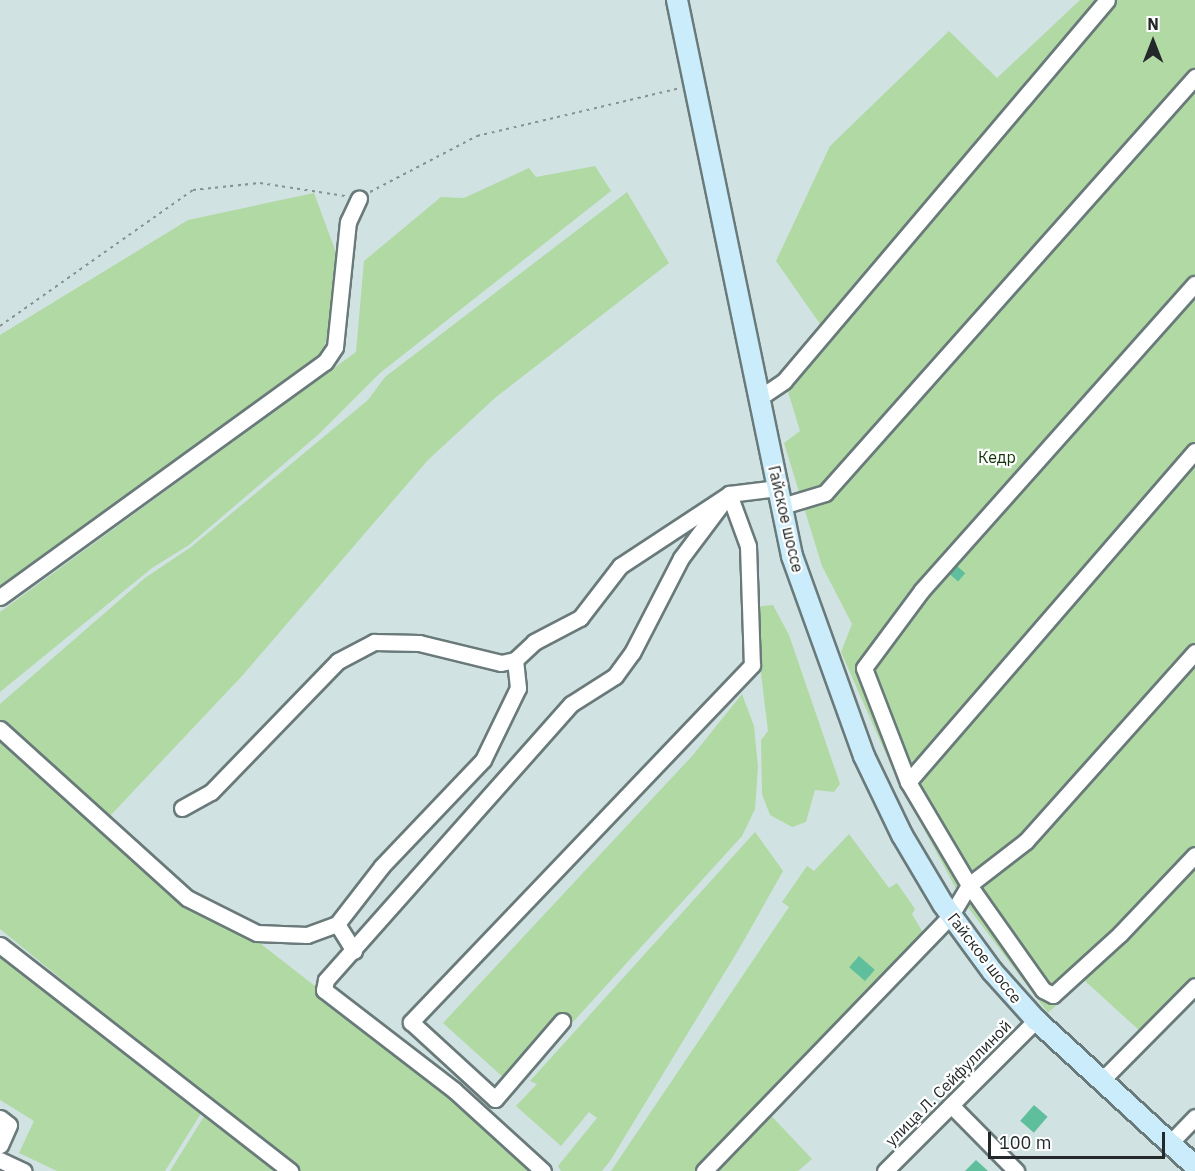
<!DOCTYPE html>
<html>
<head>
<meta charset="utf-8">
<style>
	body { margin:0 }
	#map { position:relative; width:1195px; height:1171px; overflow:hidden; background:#d1e2e2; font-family:"IBM Plex Sans",sans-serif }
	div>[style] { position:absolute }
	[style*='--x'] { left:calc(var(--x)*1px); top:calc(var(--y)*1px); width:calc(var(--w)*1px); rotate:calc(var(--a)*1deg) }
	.green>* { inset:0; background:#b0d9a4 }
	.building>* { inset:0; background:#5fbf9d; transform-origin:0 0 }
	.path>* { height:2px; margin-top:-1px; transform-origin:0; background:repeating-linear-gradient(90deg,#859292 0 3px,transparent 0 7.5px) }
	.roads { filter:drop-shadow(2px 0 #6a7a7a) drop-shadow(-2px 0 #6a7a7a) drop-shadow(0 2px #6a7a7a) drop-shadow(0 -2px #6a7a7a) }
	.minor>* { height:15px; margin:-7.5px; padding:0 7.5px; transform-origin:7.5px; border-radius:7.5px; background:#fff }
	.major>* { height:20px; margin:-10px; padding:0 10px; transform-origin:10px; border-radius:10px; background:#cbecfb }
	span { translate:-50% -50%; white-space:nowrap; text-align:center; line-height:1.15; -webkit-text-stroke:4.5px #fff; paint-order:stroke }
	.park-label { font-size:16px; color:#123407 }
	.street-label { font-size:16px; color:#23292a }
	.north { position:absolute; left:1123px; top:12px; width:60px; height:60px; -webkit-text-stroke:4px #fff; paint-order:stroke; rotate:0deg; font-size:16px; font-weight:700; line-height:24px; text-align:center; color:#23292a }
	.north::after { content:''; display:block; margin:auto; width:21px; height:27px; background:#23292a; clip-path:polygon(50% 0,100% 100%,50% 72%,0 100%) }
	.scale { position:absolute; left:988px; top:1132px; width:177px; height:27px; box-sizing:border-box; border:3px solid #23292a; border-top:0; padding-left:8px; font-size:18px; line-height:21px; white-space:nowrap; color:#23292a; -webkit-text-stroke:4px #fff; paint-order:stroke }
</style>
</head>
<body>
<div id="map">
	<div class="green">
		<div style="clip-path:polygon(1080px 0,1195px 0,1195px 992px,1152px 1042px,1084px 980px,1048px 1013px,961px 898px,897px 779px,841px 652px,852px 624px,822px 566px,784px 443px,800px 431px,782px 372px,820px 324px,776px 261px,830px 146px,949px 31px,997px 78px)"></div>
		<div style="clip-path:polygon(595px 166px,611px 191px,380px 373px,319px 434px,189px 545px,152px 568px,0 692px,0 612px,356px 352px,364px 261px,441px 197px,464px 198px,529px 168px,536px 177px)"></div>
		<div style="clip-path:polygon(627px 192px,669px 263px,496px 397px,428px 460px,242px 676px,109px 817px,78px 795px,0 720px,0 704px,145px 578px,191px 547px,368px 400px,385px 377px)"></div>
		<div style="clip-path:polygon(314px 193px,335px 250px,335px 311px,322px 354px,268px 399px,150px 477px,0 587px,0 335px,188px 220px)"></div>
		<div style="clip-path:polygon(773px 605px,789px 635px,840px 784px,834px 792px,815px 790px,806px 822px,792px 827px,770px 815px,762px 794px,761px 740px,768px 731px,753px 607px)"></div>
		<div style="clip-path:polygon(742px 694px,754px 726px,758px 767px,755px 809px,742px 836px,514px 1087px,443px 1023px,693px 755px)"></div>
		<div style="clip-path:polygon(0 737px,47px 777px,552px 1171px,300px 1171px,229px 1116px,0 929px)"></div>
		<div style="clip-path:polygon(755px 832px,783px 871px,739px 949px,610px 1161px,602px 1171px,561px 1171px,558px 1166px,597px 1118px,589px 1112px,561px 1146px,516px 1106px,537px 1084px,530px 1081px)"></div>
		<div style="clip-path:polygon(849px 834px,889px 888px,897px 883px,915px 909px,912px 914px,925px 936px,764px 1108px,812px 1159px,798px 1171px,611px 1171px,789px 907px,782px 902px,807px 866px,814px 871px)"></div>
		<div style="clip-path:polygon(0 938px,205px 1107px,165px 1171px,57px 1171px,19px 1153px,34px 1121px,0 1100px)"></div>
		<div style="clip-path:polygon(208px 1110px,285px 1171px,170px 1171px)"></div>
	</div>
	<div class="building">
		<div style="left:957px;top:566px;width:11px;height:11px;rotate:41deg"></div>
		<div style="left:859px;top:956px;width:21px;height:15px;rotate:41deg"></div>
		<div style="left:1034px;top:1105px;width:18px;height:21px;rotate:41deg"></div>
		<div style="clip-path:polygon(976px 1160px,988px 1171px,965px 1171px)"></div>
	</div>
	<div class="path">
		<div style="--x:370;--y:192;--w:121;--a:-27.6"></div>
		<div style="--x:477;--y:136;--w:209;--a:-13.3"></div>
		<div style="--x:0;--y:326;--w:236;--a:-35.2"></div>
		<div style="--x:193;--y:190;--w:67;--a:-6"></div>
		<div style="--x:260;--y:183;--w:86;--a:8.7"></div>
	</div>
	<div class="roads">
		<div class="minor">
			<div style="--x:759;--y:398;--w:30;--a:-34"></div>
			<div style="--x:784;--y:381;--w:499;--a:-49.7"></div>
			<div style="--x:782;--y:506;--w:45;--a:-16.8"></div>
			<div style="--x:825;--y:493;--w:557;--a:-48.35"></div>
			<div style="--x:0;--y:597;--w:401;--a:-35.9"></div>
			<div style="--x:325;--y:362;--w:18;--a:-56"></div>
			<div style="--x:335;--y:347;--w:126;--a:-84.1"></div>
			<div style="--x:348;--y:222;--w:26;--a:-65"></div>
			<div style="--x:1195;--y:652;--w:254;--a:131.8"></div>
			<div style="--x:1026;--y:841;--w:72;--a:142.3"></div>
			<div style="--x:969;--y:885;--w:128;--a:54.8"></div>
			<div style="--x:1043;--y:990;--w:11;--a:27"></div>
			<div style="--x:1053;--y:995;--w:91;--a:-42.3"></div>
			<div style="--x:1120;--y:934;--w:109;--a:-46.5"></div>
			<div style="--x:0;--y:729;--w:252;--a:42.1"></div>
			<div style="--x:187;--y:898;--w:78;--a:26.6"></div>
			<div style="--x:257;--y:933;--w:50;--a:2.3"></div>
			<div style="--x:307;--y:935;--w:32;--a:-20"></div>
			<div style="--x:908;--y:782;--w:438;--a:-49.1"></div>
			<div style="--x:182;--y:808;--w:33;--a:-29"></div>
			<div style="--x:211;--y:792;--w:182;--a:-45.9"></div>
			<div style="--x:338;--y:661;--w:41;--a:-27.8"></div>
			<div style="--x:374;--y:642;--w:45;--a:1.3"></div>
			<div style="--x:419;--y:643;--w:84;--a:13.7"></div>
			<div style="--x:501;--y:663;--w:14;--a:-12"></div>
			<div style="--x:0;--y:945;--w:368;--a:37.9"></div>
			<div style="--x:354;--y:951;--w:32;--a:-122"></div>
			<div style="--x:337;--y:924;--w:73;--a:-52.2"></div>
			<div style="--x:382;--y:866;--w:146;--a:-46.4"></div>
			<div style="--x:483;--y:760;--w:80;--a:-64.1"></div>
			<div style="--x:518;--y:688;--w:28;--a:-96"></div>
			<div style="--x:515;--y:660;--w:26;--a:-43"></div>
			<div style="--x:534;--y:642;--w:52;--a:-27.6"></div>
			<div style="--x:580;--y:618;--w:66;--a:-52.4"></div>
			<div style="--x:620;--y:566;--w:131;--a:-33.4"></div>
			<div style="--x:729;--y:494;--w:55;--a:69.9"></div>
			<div style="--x:748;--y:546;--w:119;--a:88.1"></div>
			<div style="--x:752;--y:665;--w:494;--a:133.7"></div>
			<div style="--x:411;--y:1022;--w:114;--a:42.5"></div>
			<div style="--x:495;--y:1099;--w:103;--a:-49.3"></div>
			<div style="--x:1102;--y:1080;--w:132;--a:-45.3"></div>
			<div style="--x:951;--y:1105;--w:93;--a:45.4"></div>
			<div style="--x:0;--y:1118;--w:11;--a:38"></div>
			<div style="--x:9;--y:1125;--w:22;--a:114"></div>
			<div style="--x:1170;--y:1143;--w:36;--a:-46"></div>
			<div style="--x:0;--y:1160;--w:26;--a:25"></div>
			<div style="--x:543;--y:1171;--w:120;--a:-137.7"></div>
			<div style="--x:454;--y:1090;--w:164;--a:-142.4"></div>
			<div style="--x:324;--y:990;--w:10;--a:-79"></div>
			<div style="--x:326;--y:980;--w:369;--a:-48.4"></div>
			<div style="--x:571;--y:704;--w:52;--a:-32.5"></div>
			<div style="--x:615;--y:676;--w:29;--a:-54"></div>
			<div style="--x:632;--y:653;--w:107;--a:-62.7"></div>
			<div style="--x:681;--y:558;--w:80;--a:-53.1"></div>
			<div style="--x:729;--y:494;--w:49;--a:-7"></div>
			<div style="--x:704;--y:1171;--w:356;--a:-46"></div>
			<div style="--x:951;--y:915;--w:35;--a:-59"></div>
			<div style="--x:969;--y:885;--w:120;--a:-120.6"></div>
			<div style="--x:908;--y:782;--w:122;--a:-111.1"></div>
			<div style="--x:864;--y:668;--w:97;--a:-53.4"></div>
			<div style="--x:922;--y:590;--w:410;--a:-48.3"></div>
			<div style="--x:885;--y:1171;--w:214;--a:-45"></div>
		</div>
		<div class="major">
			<div style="--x:677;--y:0;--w:568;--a:78.31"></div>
			<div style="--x:792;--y:556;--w:213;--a:70.2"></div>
			<div style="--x:864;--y:756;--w:88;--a:64.3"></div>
			<div style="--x:902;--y:835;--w:80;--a:59.3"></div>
			<div style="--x:943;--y:904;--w:83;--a:53.8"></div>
			<div style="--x:992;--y:971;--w:66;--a:48.1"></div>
			<div style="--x:1036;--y:1020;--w:216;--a:42.6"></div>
		</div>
	</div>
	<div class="park-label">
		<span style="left:997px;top:457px">Кедр</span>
	</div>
	<div class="street-label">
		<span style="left:786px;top:519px;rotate:77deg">Гайское шоссе</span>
		<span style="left:985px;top:958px;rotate:52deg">Гайское шоссе</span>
		<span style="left:948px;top:1083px;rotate:-45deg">улица Л. Сейфуллиной</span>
	</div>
	<div class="north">N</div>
	<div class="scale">100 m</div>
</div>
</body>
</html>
